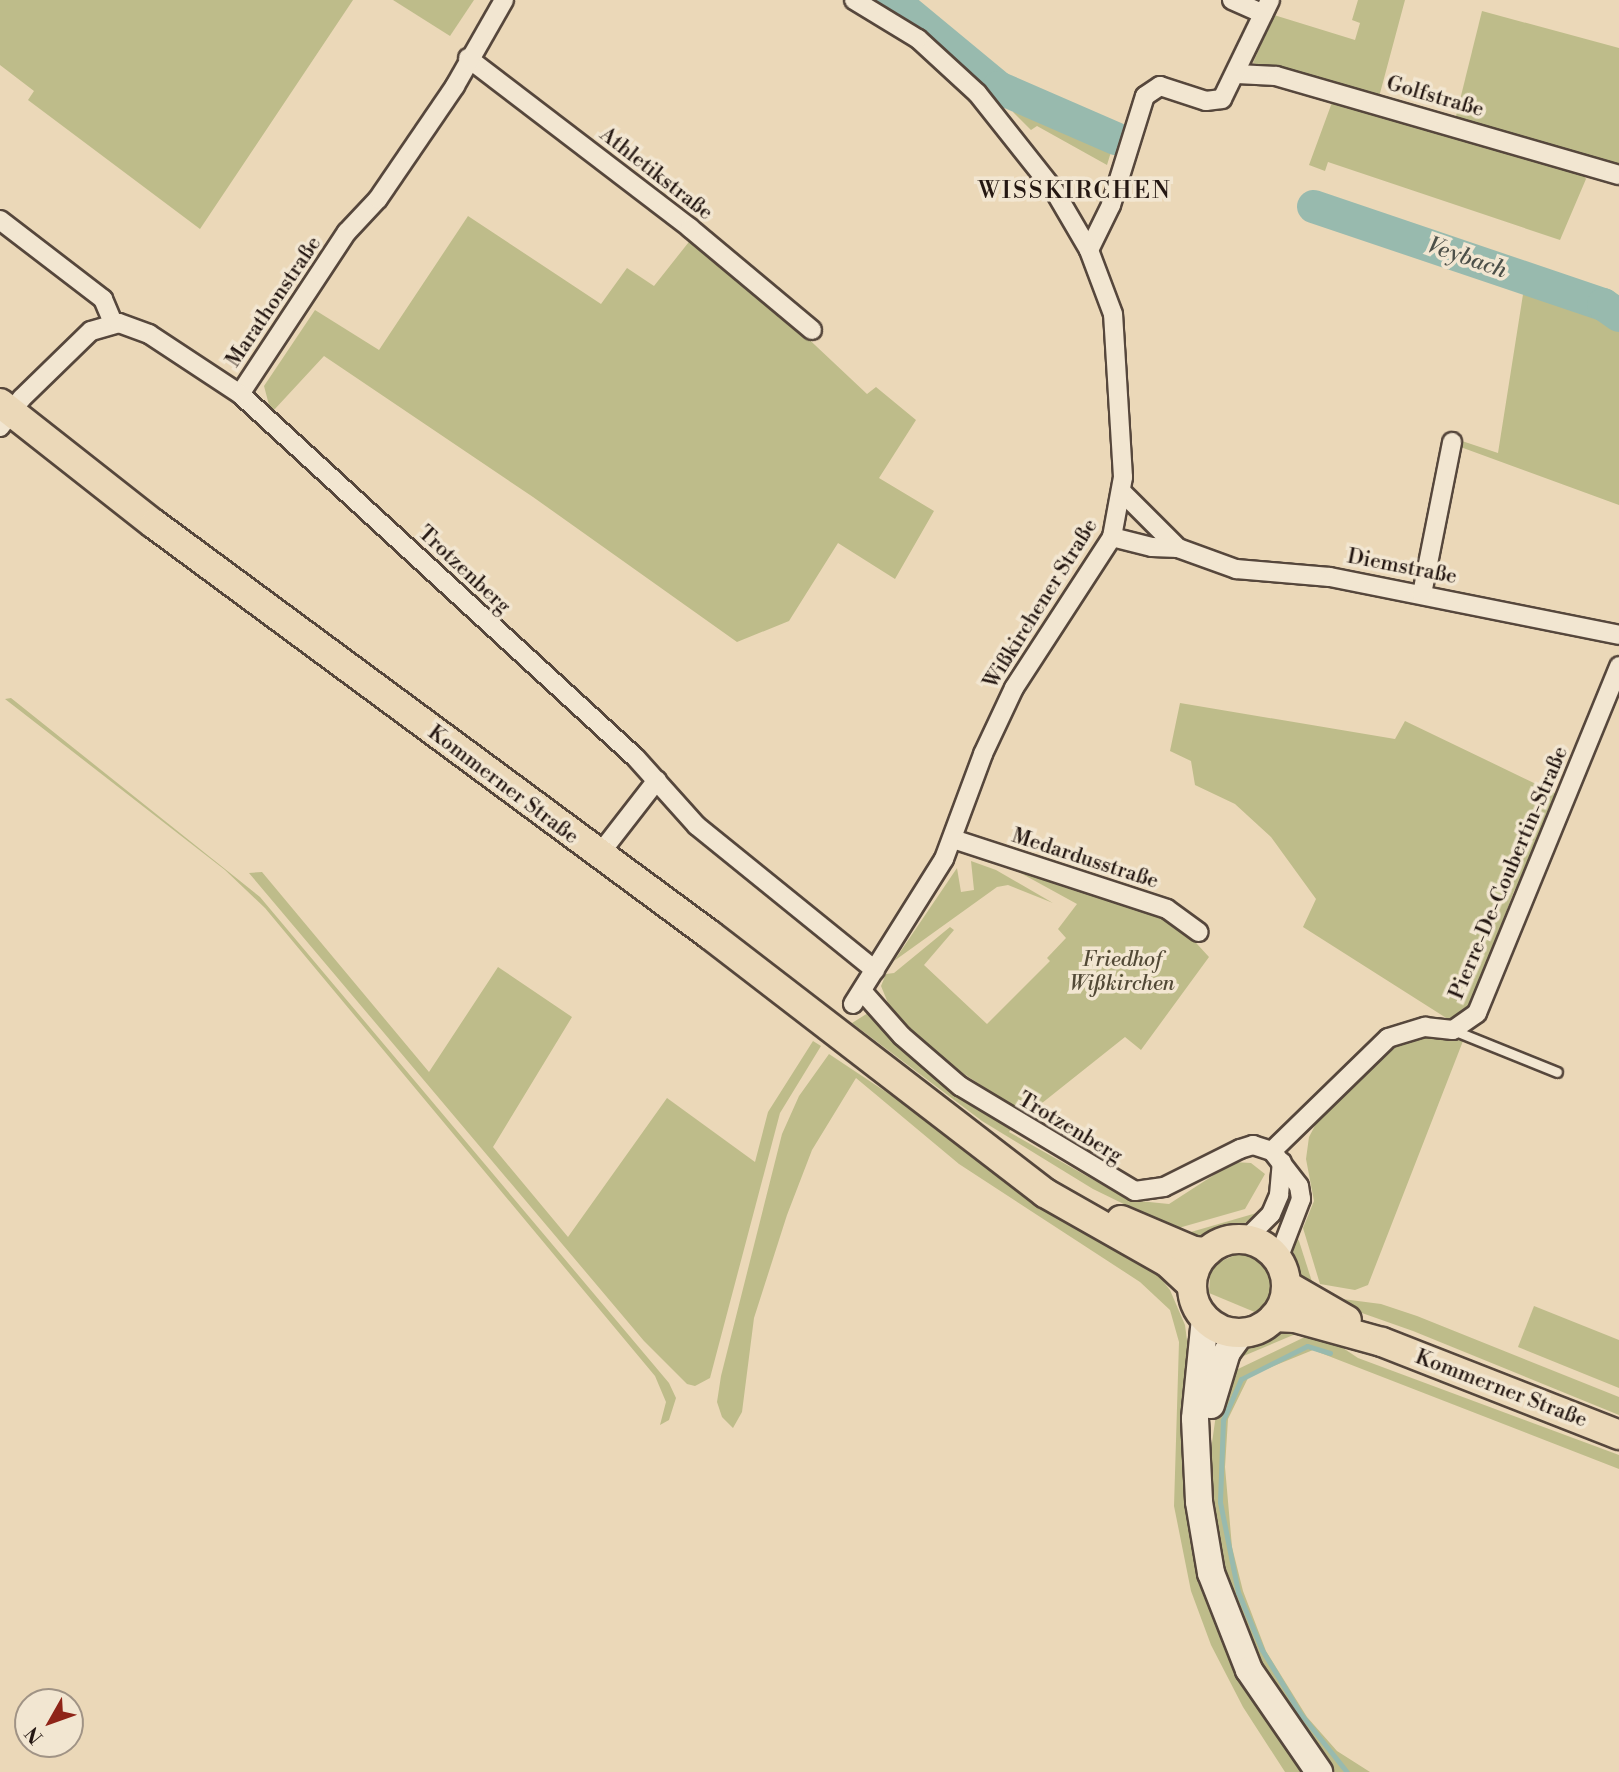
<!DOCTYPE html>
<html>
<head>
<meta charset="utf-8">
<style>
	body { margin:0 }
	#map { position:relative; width:1619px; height:1772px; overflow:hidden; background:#ebd8b8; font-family:"Libre Bodoni",serif }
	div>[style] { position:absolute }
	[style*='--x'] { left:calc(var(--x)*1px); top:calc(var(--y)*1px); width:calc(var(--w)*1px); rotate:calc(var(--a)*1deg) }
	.green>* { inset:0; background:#bebc8a }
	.stream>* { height:5px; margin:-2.5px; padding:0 2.5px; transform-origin:2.5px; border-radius:2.5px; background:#98baae }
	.river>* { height:33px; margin:-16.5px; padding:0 16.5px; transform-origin:16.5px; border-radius:16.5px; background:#98baae }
	.roads { filter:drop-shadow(2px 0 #56473c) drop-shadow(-2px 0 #56473c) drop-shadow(0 2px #56473c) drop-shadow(0 -2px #56473c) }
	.lane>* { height:9px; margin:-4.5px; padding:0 4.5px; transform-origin:4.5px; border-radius:4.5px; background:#f2e6d1 }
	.street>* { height:18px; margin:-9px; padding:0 9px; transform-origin:9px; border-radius:9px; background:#f2e6d1 }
	.secondary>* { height:26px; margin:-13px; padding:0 13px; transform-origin:13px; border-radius:13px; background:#f2e6d1 }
	.primary>* { height:28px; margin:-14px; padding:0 14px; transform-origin:14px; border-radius:14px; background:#ebd8b8 }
	.primary>.ring { margin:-14px; padding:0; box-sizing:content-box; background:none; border:28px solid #ebd8b8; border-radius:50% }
	span { translate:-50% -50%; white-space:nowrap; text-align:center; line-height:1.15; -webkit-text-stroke:7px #f2e6d1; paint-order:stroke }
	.street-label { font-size:21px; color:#241712 }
	.park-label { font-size:21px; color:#524936; font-style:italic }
	.water-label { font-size:23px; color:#4d5049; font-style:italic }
	.quarter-label { font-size:24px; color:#241712; letter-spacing:2px }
	.north { position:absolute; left:14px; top:1688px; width:70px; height:70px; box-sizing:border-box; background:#f2e6d1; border:2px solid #a09385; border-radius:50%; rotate:230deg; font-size:19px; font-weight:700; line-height:28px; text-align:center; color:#241712 }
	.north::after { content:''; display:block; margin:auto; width:24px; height:32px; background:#8f2418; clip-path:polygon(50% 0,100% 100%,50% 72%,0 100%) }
</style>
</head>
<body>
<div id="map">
	<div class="green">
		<div style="clip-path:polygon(0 0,353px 0,200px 229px,28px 100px,34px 91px,0 65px)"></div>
		<div style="clip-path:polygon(393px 0,474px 0,450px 36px)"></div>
		<div style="clip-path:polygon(1358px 0,1405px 0,1379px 97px,1253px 63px,1274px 15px,1355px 40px,1360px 23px,1352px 20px)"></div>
		<div style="clip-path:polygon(1482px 11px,1619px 48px,1619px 169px,1455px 120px)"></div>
		<div style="clip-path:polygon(1334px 97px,1581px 170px,1586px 179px,1560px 240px,1328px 162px,1325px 171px,1309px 165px)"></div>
		<div style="clip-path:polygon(1024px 105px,1114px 142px,1107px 165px,1037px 126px,1031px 130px,1013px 112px)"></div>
		<div style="clip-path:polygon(1315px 202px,1619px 304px,1619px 505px,1455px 445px,1456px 439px,1498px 453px,1524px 288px,1311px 213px)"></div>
		<div style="clip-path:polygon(468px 216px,601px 304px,627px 268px,654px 286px,692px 238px,764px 297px,867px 394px,876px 387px,916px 420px,879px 478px,934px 511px,895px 579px,838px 543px,789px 621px,737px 642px,533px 497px,324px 356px,274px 410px,269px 405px,264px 386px,315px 310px,379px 350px)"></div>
		<div style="clip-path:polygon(11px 698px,260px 897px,669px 1383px,676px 1398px,669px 1420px,660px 1425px,666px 1402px,655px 1376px,265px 908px,225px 870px,5px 699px)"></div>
		<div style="clip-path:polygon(1180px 703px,1395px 739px,1405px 721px,1559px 795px,1531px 864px,1514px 891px,1470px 1007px,1451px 1021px,1303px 927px,1316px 899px,1271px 837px,1235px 804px,1195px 785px,1191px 761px,1170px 751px)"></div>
		<div style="clip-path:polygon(971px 861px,996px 870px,1053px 903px,1008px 885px,997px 887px,894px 961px,957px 868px,961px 892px,974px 890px)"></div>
		<div style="clip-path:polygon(1006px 865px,1176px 921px,1209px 957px,1141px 1050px,1125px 1037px,1027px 1115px,964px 1074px,912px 1032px,888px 1003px,881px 986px,886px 974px,894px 973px,950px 927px,954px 930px,924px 965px,987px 1024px,1050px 961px,1047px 958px,1066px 938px,1058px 929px,1077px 904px)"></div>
		<div style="clip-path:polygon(262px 872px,429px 1072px,498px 967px,572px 1017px,493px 1147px,568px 1237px,667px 1098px,755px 1162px,768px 1112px,813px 1041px,821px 1046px,780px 1113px,710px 1378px,695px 1386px,687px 1384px,644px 1341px,249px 873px)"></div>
		<div style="clip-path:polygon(868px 1013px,1012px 1127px,1009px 1132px,1129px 1200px,1169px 1204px,1234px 1162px,1251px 1163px,1265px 1174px,1245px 1209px,1175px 1229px,1093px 1189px,982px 1121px,852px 1023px)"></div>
		<div style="clip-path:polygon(1420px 1034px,1463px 1041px,1368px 1285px,1355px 1290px,1320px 1284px,1303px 1228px,1314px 1201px,1306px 1159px,1309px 1137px,1319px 1118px,1389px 1049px)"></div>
		<div style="clip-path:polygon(829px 1054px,1155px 1271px,1170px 1290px,1185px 1325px,1191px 1371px,1185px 1488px,1201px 1582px,1240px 1678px,1301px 1772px,1285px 1772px,1243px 1707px,1211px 1645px,1191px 1591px,1174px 1506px,1179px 1342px,1170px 1310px,1140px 1282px,959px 1164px,856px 1078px,812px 1150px,787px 1215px,754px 1318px,742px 1412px,733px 1428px,722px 1417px,717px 1402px,721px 1376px,782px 1134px,799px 1096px)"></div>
		<div style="clip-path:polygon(1260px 1212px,1242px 1225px,1205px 1236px,1184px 1234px)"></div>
		<div style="clip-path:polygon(1296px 1236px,1299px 1241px,1314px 1288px,1300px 1278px,1293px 1251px)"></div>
		<div style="clip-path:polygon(1240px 1253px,1258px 1259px,1270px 1275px,1271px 1294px,1257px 1313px,1209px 1293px,1210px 1275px,1217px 1263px)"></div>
		<div style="clip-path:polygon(1327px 1297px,1381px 1304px,1417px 1316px,1619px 1397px,1619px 1415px,1413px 1331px,1325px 1300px)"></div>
		<div style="clip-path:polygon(1534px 1306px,1619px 1340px,1619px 1388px,1518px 1347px)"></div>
		<div style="clip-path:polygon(1288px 1330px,1298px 1333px,1234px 1360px,1246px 1346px)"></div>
		<div style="clip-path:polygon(1311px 1334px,1328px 1338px,1358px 1358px,1619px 1455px,1619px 1469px,1313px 1350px,1249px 1376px,1228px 1419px,1225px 1467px,1232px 1547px,1243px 1591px,1266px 1651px,1307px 1717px,1337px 1751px,1370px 1772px,1335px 1772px,1256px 1656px,1222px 1567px,1213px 1519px,1211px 1450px,1218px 1400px,1238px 1369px)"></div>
	</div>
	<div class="stream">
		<div style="--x:1330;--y:1353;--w:24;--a:-163"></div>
		<div style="--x:1307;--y:1346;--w:74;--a:153.4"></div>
		<div style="--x:1241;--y:1379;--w:45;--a:113.7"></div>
		<div style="--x:1223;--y:1420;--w:82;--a:92.1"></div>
		<div style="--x:1220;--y:1502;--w:92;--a:78.7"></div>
		<div style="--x:1238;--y:1592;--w:63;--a:67.5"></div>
		<div style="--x:1262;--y:1650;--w:74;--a:58.9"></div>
		<div style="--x:1300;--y:1713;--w:75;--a:51.5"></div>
	</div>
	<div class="river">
		<div style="--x:893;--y:0;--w:136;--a:39.6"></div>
		<div style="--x:998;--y:87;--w:128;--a:23.6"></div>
		<div style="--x:1313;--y:206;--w:306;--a:18.7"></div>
		<div style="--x:1603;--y:304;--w:19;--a:35"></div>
	</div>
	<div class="roads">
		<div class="lane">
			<div style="--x:1453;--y:1030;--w:112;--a:22"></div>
		</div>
		<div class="street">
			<div style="--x:1232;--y:0;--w:34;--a:24"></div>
			<div style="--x:468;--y:58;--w:280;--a:37.4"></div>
			<div style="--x:690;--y:228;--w:159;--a:39.9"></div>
			<div style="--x:1237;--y:74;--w:39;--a:3"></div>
			<div style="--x:1276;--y:76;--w:357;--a:16.1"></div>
			<div style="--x:0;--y:220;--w:130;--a:37.5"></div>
			<div style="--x:103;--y:299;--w:26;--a:67"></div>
			<div style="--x:1089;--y:250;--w:50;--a:-63.9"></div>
			<div style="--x:1111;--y:205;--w:114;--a:-72.7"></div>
			<div style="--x:1145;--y:96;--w:18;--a:-34"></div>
			<div style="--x:1160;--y:86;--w:48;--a:18.1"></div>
			<div style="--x:1206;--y:101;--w:16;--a:-7"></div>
			<div style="--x:1222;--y:99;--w:110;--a:-64.1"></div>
			<div style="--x:240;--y:394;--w:194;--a:-56.6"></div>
			<div style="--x:347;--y:232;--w:45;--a:-46.8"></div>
			<div style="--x:378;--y:199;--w:137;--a:-55.7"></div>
			<div style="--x:455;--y:86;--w:99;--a:-60.3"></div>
			<div style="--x:0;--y:427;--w:36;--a:-53"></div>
			<div style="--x:22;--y:398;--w:96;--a:-44.2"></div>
			<div style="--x:91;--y:331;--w:29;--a:-16"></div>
			<div style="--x:119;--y:323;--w:32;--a:20"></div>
			<div style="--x:149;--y:334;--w:109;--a:33.4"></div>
			<div style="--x:240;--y:394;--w:538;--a:42.59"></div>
			<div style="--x:636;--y:758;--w:91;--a:48.1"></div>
			<div style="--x:697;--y:826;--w:229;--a:39"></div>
			<div style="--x:1123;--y:493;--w:78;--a:45"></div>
			<div style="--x:1112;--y:537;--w:41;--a:14"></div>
			<div style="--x:1152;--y:547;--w:26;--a:2"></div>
			<div style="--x:1178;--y:548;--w:62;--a:19.9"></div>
			<div style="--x:1236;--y:569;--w:94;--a:4.9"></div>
			<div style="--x:1330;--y:577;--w:295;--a:11.3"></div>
			<div style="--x:1422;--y:594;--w:155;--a:-78.8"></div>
			<div style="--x:953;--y:839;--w:225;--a:18.1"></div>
			<div style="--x:1167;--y:909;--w:39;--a:36"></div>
			<div style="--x:598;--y:856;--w:96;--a:-52.2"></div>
			<div style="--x:862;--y:991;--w:60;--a:48.4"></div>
			<div style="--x:902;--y:1036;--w:77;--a:40.8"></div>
			<div style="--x:960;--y:1086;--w:204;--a:31"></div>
			<div style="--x:1135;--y:1191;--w:29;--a:-8"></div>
			<div style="--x:1164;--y:1187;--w:85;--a:-26.6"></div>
			<div style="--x:1240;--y:1149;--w:14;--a:-17"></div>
			<div style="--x:1253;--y:1145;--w:20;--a:18"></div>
			<div style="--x:1272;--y:1151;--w:44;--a:52.4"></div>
			<div style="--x:1299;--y:1186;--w:13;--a:81"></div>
			<div style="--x:1301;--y:1199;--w:64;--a:111"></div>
			<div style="--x:853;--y:1004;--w:171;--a:-57.9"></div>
			<div style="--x:944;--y:859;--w:112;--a:-69.6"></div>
			<div style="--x:983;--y:754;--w:73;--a:-64.8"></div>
			<div style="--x:1014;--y:688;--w:180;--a:-57"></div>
			<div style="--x:1112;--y:537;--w:61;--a:-79.6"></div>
			<div style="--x:1123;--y:477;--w:163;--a:-93.5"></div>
			<div style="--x:1113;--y:314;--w:68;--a:-110.6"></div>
			<div style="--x:1089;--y:250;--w:69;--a:-120.3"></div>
			<div style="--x:1054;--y:190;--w:124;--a:-128.4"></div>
			<div style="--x:977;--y:93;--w:80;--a:-137.5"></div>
			<div style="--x:918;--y:39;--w:75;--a:-148.6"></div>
			<div style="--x:1272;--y:1151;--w:162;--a:-44.2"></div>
			<div style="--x:1388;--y:1038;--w:39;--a:-17"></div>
			<div style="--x:1425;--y:1027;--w:28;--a:6"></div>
			<div style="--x:1453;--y:1030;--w:29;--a:-35"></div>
			<div style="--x:1477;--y:1013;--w:375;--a:-67.7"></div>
			<div style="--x:1246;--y:1239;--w:35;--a:-45"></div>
			<div style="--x:1271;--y:1214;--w:21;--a:-67"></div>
			<div style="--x:1279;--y:1195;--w:33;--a:-85"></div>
		</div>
		<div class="secondary">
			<div style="--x:1205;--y:1318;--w:101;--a:95.7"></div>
			<div style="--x:1195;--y:1419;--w:83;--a:87.2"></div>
			<div style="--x:1199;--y:1502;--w:72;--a:80.4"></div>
			<div style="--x:1211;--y:1573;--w:104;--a:68.6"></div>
			<div style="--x:1249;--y:1670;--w:124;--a:55.5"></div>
			<div style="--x:1211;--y:1405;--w:55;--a:-73.2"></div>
			<div style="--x:1227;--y:1352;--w:24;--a:-54"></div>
		</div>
		<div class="primary">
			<div style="--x:0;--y:403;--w:196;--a:38.2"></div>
			<div style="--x:154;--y:524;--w:691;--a:36.47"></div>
			<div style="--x:710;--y:935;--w:423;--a:37.6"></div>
			<div style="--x:1045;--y:1193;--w:142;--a:29.6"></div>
			<div style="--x:1168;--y:1263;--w:33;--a:43"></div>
			<div style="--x:1121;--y:1220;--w:79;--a:23"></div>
			<div style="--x:1194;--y:1251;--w:13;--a:4"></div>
			<div class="ring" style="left:1192px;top:1239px;width:66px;height:66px"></div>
			<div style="--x:1286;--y:1285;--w:70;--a:29.8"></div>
			<div style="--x:1274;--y:1317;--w:21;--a:3"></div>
			<div style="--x:1295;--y:1318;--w:90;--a:15.4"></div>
			<div style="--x:1382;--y:1342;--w:255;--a:21.4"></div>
		</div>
	</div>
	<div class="street-label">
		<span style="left:1435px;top:97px;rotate:16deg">Golfstraße</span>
		<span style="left:656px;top:174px;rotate:38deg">Athletikstraße</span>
		<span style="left:274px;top:302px;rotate:-56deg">Marathonstraße</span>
		<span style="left:1402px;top:567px;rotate:11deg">Diemstraße</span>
		<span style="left:464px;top:570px;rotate:43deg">Trotzenberg</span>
		<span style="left:1041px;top:604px;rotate:-58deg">Wißkirchener Straße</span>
		<span style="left:503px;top:785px;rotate:37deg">Kommerner Straße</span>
		<span style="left:1085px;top:859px;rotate:18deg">Medardusstraße</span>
		<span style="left:1509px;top:873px;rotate:-67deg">Pierre-De-Coubertin-Straße</span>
		<span style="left:1070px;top:1128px;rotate:31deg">Trotzenberg</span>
		<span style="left:1501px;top:1389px;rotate:21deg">Kommerner Straße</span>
	</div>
	<div class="park-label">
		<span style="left:1122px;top:972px">Friedhof<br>Wißkirchen</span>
	</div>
	<div class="water-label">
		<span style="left:1467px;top:258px;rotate:19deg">Veybach</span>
	</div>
	<div class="quarter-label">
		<span style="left:1075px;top:192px">WISSKIRCHEN</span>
	</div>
	<div class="north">N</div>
</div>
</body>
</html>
